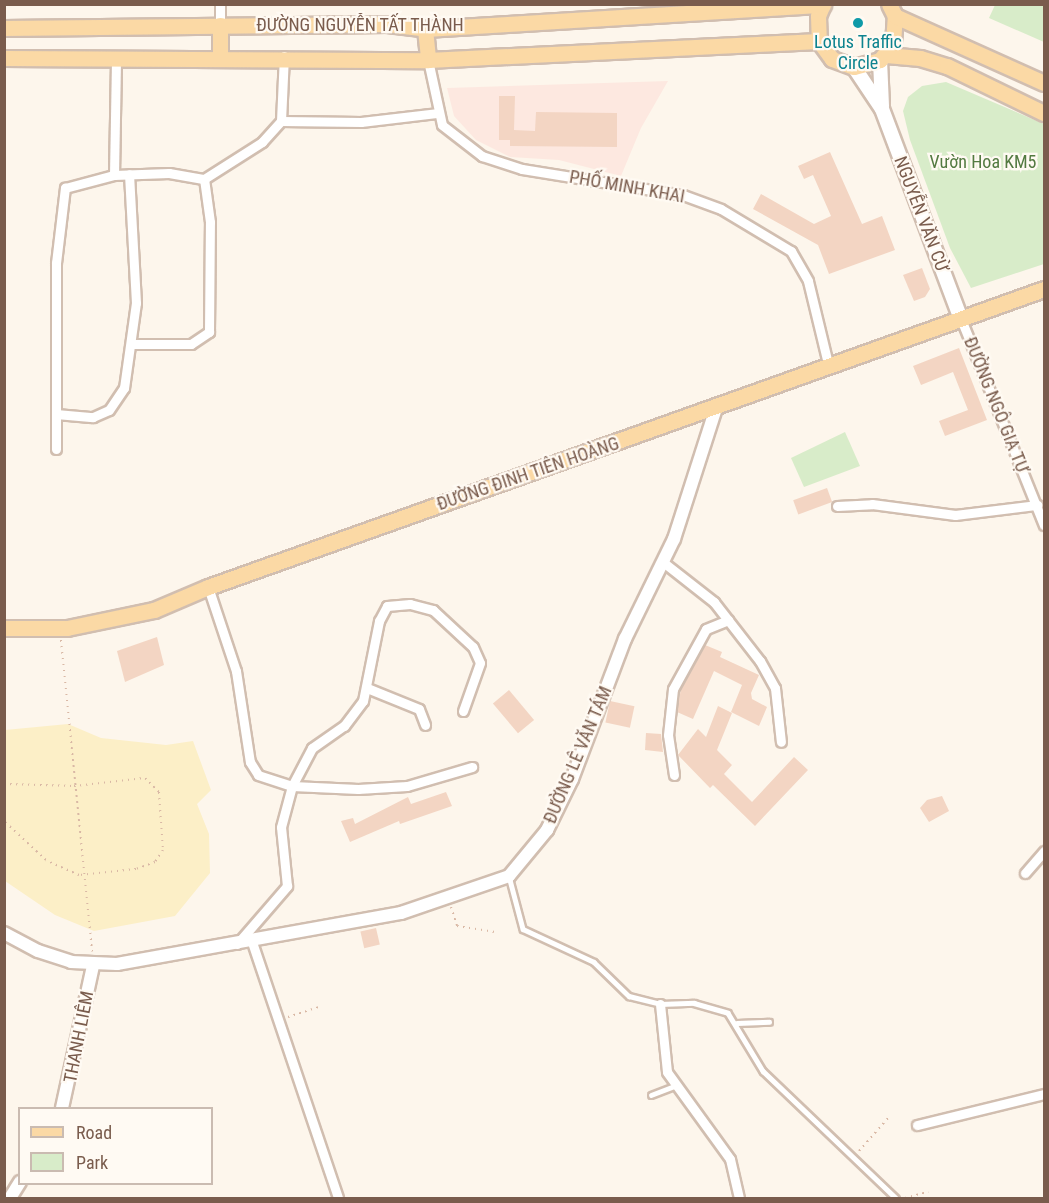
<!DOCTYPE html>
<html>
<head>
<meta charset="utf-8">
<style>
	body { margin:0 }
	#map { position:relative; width:1049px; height:1203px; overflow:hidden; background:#fdf6ec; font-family:"Roboto Condensed",sans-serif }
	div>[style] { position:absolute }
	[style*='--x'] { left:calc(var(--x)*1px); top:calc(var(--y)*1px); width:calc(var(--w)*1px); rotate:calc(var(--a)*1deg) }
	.commercial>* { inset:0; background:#fde8e0 }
	.green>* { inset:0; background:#d8ecc9 }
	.sand>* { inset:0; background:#fcefc7 }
	.building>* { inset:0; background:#f3d5c3; transform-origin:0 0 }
	.path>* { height:2px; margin-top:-1px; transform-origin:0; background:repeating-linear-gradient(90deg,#d9b8a5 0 1.5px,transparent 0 6px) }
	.roads { filter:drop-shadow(2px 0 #d1beb0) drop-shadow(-2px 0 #d1beb0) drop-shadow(0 2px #d1beb0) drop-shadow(0 -2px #d1beb0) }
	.service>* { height:4.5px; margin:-2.25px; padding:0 2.25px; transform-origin:2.25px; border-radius:2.25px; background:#fff }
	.minor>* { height:9px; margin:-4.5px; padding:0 4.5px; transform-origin:4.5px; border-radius:4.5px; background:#fff }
	.tertiary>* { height:12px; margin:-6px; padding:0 6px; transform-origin:6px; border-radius:6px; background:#fff }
	.secondary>* { height:14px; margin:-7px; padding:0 7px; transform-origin:7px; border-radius:7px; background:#fff }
	.primary>* { height:15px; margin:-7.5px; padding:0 7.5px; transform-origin:7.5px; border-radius:7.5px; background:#fbd9a5 }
	.dots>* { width:16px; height:16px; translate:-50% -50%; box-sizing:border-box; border:3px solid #fffaf3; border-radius:50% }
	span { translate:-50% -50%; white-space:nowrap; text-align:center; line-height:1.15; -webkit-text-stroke:4.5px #fffaf3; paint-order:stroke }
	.street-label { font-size:18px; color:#7a5c4d }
	.culture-label { font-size:18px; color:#0d838f }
	.park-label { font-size:18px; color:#537a41 }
	.frame { position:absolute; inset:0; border:6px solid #7a5c4d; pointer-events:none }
	.legend { position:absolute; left:18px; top:1107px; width:195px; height:78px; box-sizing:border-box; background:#fffaf3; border:2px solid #cabbb1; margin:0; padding:8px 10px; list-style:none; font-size:18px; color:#7a5c4d }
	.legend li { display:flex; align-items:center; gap:12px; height:30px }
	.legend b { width:30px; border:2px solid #cabbb1 }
</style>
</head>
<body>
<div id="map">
	<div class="commercial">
		<div style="clip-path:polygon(668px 81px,641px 128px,621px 176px,559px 160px,510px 157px,476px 140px,454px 116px,447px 88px)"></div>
	</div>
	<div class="green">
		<div style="clip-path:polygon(995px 5px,1044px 5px,1044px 42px,989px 18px)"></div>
		<div style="clip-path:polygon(946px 82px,1044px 124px,1044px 264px,971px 288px,950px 248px,910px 140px,903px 111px,908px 97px,922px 86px)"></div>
		<div style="clip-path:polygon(845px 432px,860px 466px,804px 487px,791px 458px)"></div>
	</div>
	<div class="sand">
		<div style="clip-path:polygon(68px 724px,101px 738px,166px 745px,193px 741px,211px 790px,197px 804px,209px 834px,210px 873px,175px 916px,94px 931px,55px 915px,5px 881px,5px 730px)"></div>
	</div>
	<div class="building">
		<div style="clip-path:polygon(499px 96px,515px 96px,514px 130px,535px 131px,536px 112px,617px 113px,617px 147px,510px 146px,510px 140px,499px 140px)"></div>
		<div style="clip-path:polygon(830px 152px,862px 224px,882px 216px,895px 250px,829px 274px,818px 245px,753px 209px,761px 194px,814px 224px,831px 216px,813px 175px,804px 179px,798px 166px)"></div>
		<div style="clip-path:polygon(922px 268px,930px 289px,925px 297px,914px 301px,903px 275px)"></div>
		<div style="clip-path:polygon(959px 348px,987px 420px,945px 436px,939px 421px,968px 410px,953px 372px,921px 385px,913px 366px)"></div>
		<div style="left:827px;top:488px;width:15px;height:36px;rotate:70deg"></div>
		<div style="clip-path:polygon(157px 637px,164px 665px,125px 682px,117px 651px)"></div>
		<div style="clip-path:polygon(705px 645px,722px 652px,720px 657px,759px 675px,751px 693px,752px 699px,767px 707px,759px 726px,731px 712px,742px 685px,714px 671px,693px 719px,677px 712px,681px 688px)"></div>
		<div style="left:509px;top:690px;width:39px;height:21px;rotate:50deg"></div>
		<div style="left:610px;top:701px;width:25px;height:22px;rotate:12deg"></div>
		<div style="clip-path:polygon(718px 706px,732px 713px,717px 750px,732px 765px,724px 774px,752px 802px,794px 757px,808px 770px,755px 826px,713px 785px,710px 788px,678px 755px,698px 729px,706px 737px)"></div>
		<div style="clip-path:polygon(646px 733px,661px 734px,663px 752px,645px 750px)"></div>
		<div style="clip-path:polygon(446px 792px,452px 806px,400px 824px,399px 821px,350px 842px,341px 821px,353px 818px,355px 824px,408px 797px,411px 804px)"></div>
		<div style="clip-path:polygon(942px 796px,949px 811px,929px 822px,920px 808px,927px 800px)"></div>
		<div style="left:376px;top:928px;width:17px;height:16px;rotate:77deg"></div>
	</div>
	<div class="path">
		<div style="--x:61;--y:640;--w:313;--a:84.3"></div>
		<div style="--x:4;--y:784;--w:70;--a:1.6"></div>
		<div style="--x:74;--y:786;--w:71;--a:-6.4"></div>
		<div style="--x:145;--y:778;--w:20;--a:45"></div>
		<div style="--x:159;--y:792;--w:58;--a:86.1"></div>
		<div style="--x:163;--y:850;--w:14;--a:124"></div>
		<div style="--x:155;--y:862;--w:20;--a:160"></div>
		<div style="--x:136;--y:869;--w:57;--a:174"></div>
		<div style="--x:79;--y:875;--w:36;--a:-156"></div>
		<div style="--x:46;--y:860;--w:57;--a:-137.1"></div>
		<div style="--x:451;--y:907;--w:20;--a:72"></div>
		<div style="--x:457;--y:926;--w:39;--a:9"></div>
		<div style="--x:288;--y:1017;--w:32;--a:-18"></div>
		<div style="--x:859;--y:1151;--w:45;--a:-48.6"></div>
		<div style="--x:905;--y:1198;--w:24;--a:-15"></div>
	</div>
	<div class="roads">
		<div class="service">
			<div style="--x:509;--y:876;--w:55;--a:75.2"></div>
			<div style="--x:523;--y:929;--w:78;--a:24.9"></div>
			<div style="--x:594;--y:962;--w:49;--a:44.2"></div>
			<div style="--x:629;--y:996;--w:32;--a:14"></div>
			<div style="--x:660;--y:1004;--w:34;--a:-2"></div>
			<div style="--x:694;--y:1003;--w:35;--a:16"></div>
			<div style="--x:728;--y:1013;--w:68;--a:58.9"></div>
			<div style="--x:763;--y:1071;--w:184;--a:43.7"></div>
			<div style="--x:737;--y:1023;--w:32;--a:-2"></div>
			<div style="--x:651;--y:1095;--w:26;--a:-21"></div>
		</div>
		<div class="minor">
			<div style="--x:220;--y:4;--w:21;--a:90"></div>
			<div style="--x:428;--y:60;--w:66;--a:77.8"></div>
			<div style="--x:442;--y:125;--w:51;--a:37.8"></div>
			<div style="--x:482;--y:156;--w:42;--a:18"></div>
			<div style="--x:522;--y:169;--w:163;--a:9.2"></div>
			<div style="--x:683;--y:195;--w:40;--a:20.2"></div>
			<div style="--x:721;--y:209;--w:82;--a:31"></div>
			<div style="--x:791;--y:251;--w:34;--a:60"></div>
			<div style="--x:808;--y:281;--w:89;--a:76.4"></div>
			<div style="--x:281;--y:121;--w:80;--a:0.7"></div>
			<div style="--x:361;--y:122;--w:78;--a:-6.7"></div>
			<div style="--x:114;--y:175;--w:118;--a:-89"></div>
			<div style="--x:961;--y:319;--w:222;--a:68.1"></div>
			<div style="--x:133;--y:344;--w:58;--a:0"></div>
			<div style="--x:191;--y:344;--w:22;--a:-34"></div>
			<div style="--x:209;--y:332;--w:110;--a:-89.5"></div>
			<div style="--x:210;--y:222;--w:43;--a:-97.9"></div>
			<div style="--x:56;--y:414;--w:37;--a:5"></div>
			<div style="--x:93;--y:417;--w:17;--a:-24"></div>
			<div style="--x:109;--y:410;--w:27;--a:-56"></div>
			<div style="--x:124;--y:388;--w:86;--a:-82"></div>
			<div style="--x:136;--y:303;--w:129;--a:-93.1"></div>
			<div style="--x:56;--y:449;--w:186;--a:-90"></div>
			<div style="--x:56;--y:263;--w:76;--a:-83.2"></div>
			<div style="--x:65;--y:188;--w:51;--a:-14.9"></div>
			<div style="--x:114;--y:175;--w:55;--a:-2.1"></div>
			<div style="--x:169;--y:173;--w:36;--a:10"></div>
			<div style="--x:204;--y:179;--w:69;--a:-32.5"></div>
			<div style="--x:262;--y:142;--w:28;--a:-48"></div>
			<div style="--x:281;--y:121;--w:65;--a:-87.4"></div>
			<div style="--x:837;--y:506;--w:35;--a:-3"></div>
			<div style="--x:872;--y:504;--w:84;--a:7.5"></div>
			<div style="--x:955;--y:515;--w:83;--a:-7"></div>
			<div style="--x:663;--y:562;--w:65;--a:38.1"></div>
			<div style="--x:714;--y:602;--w:75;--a:52.1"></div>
			<div style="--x:760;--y:661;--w:31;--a:61"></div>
			<div style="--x:775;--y:688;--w:54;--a:83.7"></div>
			<div style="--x:208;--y:587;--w:89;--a:71.6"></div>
			<div style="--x:236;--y:671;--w:92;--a:81.3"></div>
			<div style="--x:250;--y:762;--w:15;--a:58"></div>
			<div style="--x:258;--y:775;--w:36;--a:18"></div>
			<div style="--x:292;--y:786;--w:66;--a:2.6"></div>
			<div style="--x:358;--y:789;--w:49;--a:-3.5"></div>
			<div style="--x:407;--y:786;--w:68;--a:-16.3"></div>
			<div style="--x:367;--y:688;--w:56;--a:22"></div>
			<div style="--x:419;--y:709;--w:17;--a:69"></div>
			<div style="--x:674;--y:775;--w:40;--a:-98.5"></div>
			<div style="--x:668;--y:735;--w:46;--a:-83.8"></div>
			<div style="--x:673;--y:689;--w:68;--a:-61.2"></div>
			<div style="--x:706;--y:629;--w:24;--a:-22"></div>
			<div style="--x:1025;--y:873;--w:29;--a:-49"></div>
			<div style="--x:252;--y:942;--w:270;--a:71.4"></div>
			<div style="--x:237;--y:944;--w:77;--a:-49.2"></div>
			<div style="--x:287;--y:886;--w:59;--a:-95.8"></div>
			<div style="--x:281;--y:827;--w:42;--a:-75"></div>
			<div style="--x:292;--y:786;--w:43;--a:-62.2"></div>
			<div style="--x:312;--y:748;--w:39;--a:-35"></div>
			<div style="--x:344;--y:726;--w:31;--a:-53"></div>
			<div style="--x:363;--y:701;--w:82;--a:-78.7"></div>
			<div style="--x:379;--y:621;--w:17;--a:-62"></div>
			<div style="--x:387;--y:606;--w:23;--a:-5"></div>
			<div style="--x:410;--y:604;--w:24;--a:15"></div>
			<div style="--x:433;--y:610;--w:54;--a:42.8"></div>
			<div style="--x:473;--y:647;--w:17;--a:66"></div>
			<div style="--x:480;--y:663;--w:51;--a:109.5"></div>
			<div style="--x:660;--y:1004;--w:68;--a:84.1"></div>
			<div style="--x:667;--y:1072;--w:107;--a:54.1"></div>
			<div style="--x:730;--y:1159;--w:40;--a:77"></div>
			<div style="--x:917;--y:1125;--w:131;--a:-13.7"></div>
		</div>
		<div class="tertiary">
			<div style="--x:4;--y:933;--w:38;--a:28"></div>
			<div style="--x:38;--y:951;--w:35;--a:18"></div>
			<div style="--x:71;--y:962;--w:46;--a:2.5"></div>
			<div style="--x:117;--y:964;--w:289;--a:-10.2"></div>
			<div style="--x:401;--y:913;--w:114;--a:-18.9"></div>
			<div style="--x:509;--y:876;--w:60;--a:-50.4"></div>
			<div style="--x:547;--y:830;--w:57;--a:-63.9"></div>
			<div style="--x:572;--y:779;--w:150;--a:-69.3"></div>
			<div style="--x:625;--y:639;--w:111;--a:-63.9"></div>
			<div style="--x:674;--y:539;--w:138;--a:-72.2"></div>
			<div style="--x:62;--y:1108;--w:145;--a:-77.7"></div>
			<div style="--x:10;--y:1198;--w:19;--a:-58"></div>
		</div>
		<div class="secondary">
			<div style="--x:880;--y:60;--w:46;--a:87.5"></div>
			<div style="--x:854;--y:67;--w:50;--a:56.3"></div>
			<div style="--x:882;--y:109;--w:224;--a:69.4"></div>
		</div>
		<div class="primary">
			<div style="--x:823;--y:4;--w:13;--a:113"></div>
			<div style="--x:818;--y:16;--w:25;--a:88"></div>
			<div style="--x:819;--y:41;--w:22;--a:54"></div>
			<div style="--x:832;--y:59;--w:23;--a:20"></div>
			<div style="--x:854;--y:67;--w:27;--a:-15"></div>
			<div style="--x:880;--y:60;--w:21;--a:-53"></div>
			<div style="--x:893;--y:43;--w:27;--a:-86"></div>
			<div style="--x:895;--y:16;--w:13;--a:-117"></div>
			<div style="--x:895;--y:16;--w:163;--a:24.2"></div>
			<div style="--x:4;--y:28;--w:383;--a:-0.6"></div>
			<div style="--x:387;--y:24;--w:38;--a:7"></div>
			<div style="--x:425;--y:29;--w:399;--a:-3.5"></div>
			<div style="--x:425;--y:29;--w:31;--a:84"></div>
			<div style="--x:886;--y:55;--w:34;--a:5"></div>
			<div style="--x:920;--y:58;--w:28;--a:17"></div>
			<div style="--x:947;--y:66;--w:108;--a:25.9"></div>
			<div style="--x:220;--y:56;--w:31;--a:-90"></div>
			<div style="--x:4;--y:58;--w:424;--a:0.3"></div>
			<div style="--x:428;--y:60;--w:391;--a:-2.8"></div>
			<div style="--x:4;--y:628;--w:63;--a:0"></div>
			<div style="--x:67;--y:628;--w:89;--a:-11.7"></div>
			<div style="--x:154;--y:610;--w:59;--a:-23.1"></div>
			<div style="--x:208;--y:587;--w:888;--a:-19.62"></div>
		</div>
	</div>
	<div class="dots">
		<div style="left:858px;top:23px;background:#0f9aa8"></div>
	</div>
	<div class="street-label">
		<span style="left:360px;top:25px">ĐƯỜNG NGUYỄN TẤT THÀNH</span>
		<span style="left:627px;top:187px;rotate:10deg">PHỐ MINH KHAI</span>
		<span style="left:921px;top:214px;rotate:69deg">NGUYỄN VĂN CỪ</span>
		<span style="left:996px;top:405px;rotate:68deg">ĐƯỜNG NGÔ GIA TỰ</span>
		<span style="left:528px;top:474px;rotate:-19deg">ĐƯỜNG ĐINH TIÊN HOÀNG</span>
		<span style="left:578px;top:755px;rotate:-67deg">ĐƯỜNG LÊ VĂN TÁM</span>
		<span style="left:79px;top:1037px;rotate:-79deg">THANH LIÊM</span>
	</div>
	<div class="culture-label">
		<span style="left:858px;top:53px">Lotus Traffic<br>Circle</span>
	</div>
	<div class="park-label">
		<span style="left:983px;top:162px">Vườn Hoa KM5</span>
	</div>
	<div class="frame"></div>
	<ul class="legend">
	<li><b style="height:8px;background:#fbd9a5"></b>Road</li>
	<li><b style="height:16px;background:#d8ecc9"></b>Park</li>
	</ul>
</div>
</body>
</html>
